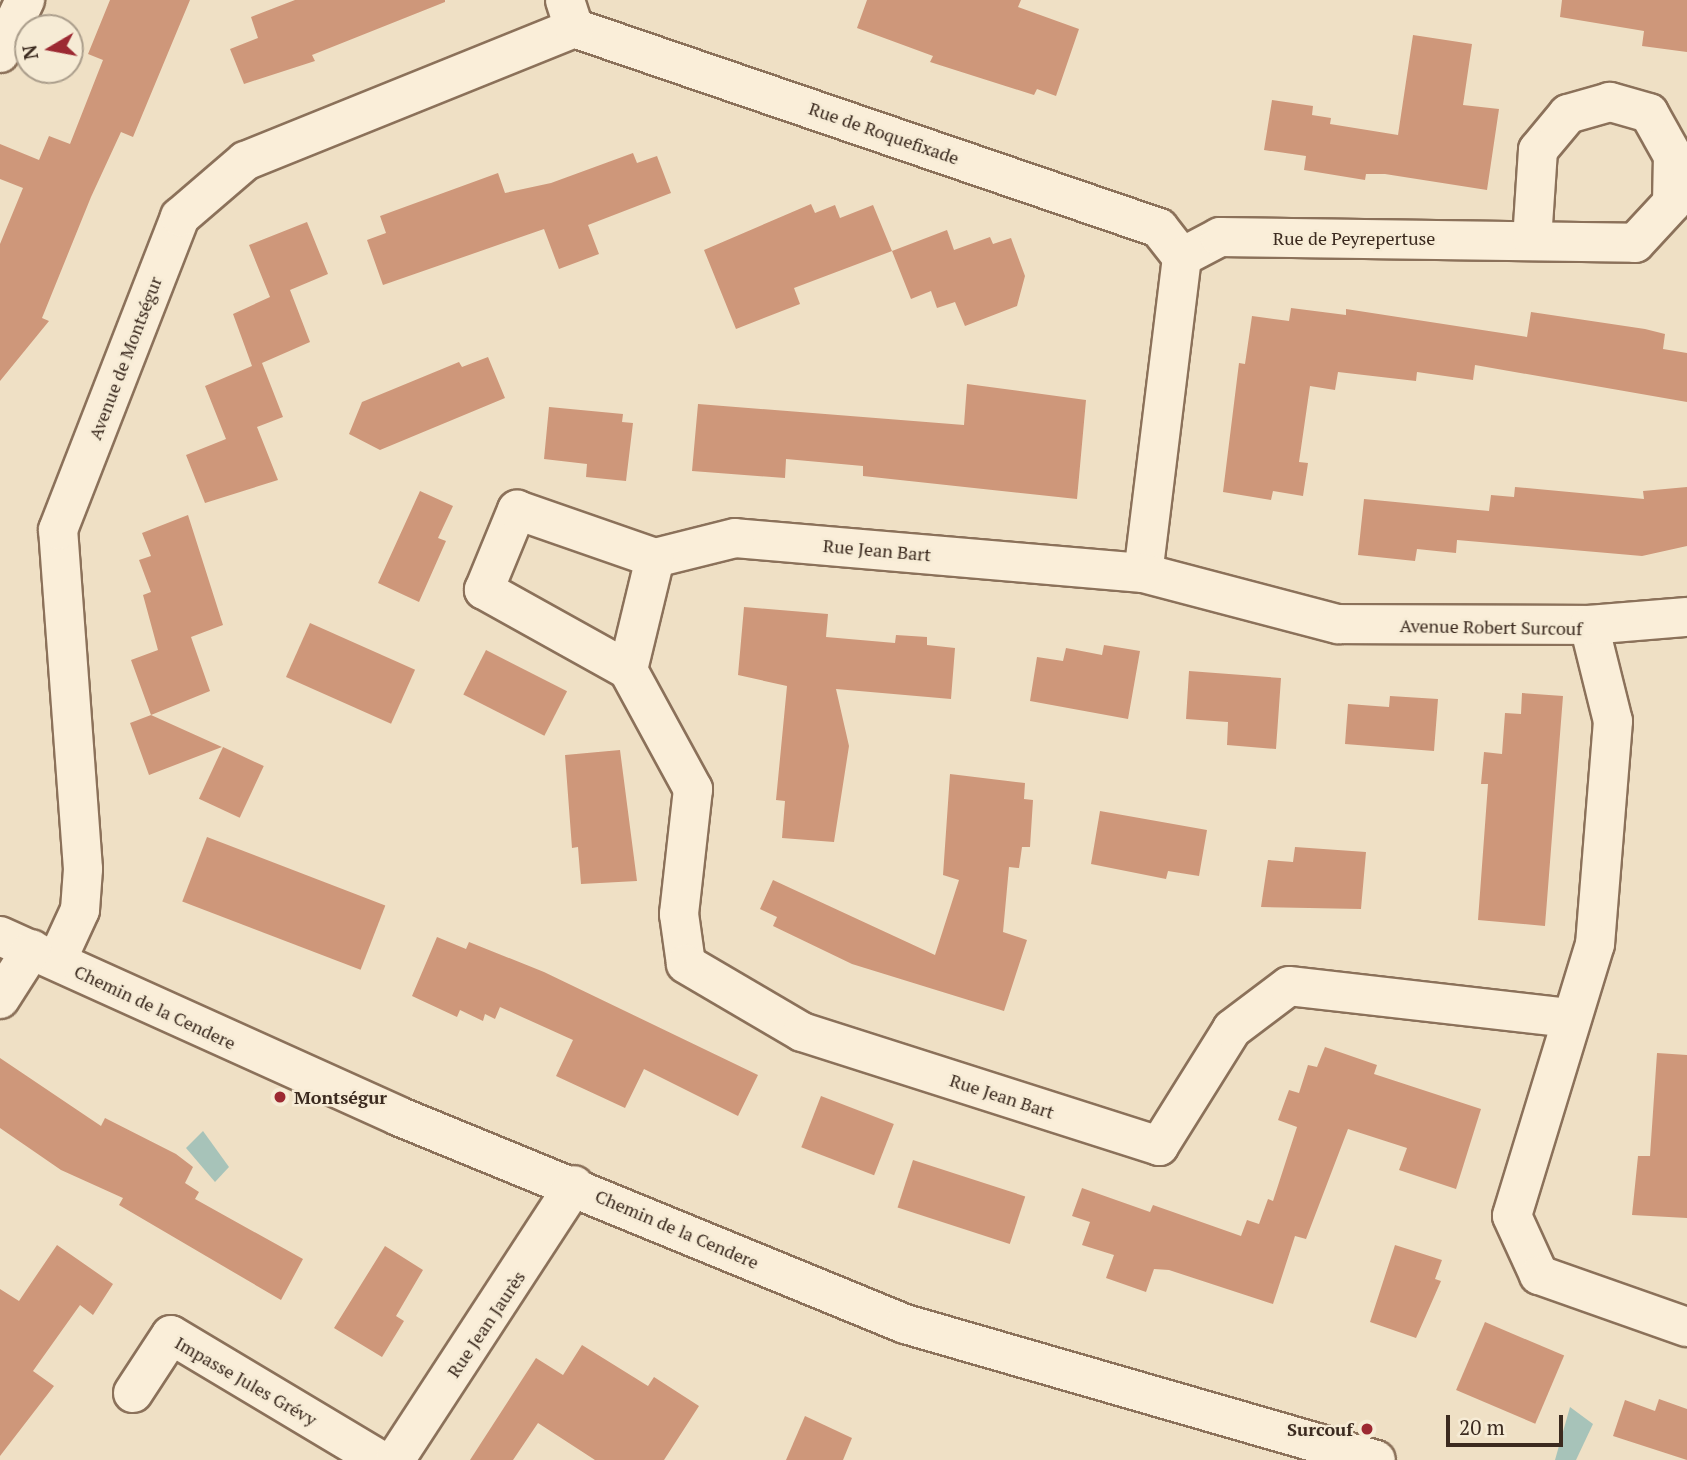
<!DOCTYPE html>
<html>
<head>
<meta charset="utf-8">
<style>
	body { margin:0 }
	#map { position:relative; width:1687px; height:1460px; overflow:hidden; background:#efe0c5; font-family:"PT Serif",serif }
	div>[style] { position:absolute }
	[style*='--x'] { left:calc(var(--x)*1px); top:calc(var(--y)*1px); width:calc(var(--w)*1px); rotate:calc(var(--a)*1deg) }
	.water>* { inset:0; background:#a7c3b9 }
	.building>* { inset:0; background:#ce977a; transform-origin:0 0 }
	.roads { filter:drop-shadow(2px 0 #8b715a) drop-shadow(-2px 0 #8b715a) drop-shadow(0 2px #8b715a) drop-shadow(0 -2px #8b715a) }
	.minor>* { height:38px; margin:-19px; padding:0 19px; transform-origin:19px; border-radius:19px; background:#faeed9 }
	.dots>* { width:19px; height:19px; translate:-50% -50%; box-sizing:border-box; border:4px solid #f6ebd5; border-radius:50% }
	span { translate:-50% -50%; white-space:nowrap; text-align:center; line-height:1.15; -webkit-text-stroke:5px #f6ebd5; paint-order:stroke }
	.street-label { font-size:18px; color:#3b2a1f }
	.poi-label { font-size:18px; color:#3b2a1f; font-weight:700 }
	.left { translate:0 -50%; text-align:left }
	.right { translate:-100% -50%; text-align:right }
	.north { position:absolute; left:14px; top:14px; width:70px; height:70px; box-sizing:border-box; background:#f6ebd5; border:2px solid #ab9e8c; border-radius:50%; rotate:260deg; font-size:19px; font-weight:700; line-height:28px; text-align:center; color:#3b2a1f }
	.north::after { content:''; display:block; margin:auto; width:24px; height:32px; background:#9c2932; clip-path:polygon(50% 0,100% 100%,50% 72%,0 100%) }
	.scale { position:absolute; left:1446px; top:1415px; width:117px; height:32px; box-sizing:border-box; border:4px solid #3b2a1f; border-top:0; padding-left:9px; font-size:21px; line-height:24px; white-space:nowrap; color:#3b2a1f; -webkit-text-stroke:5px #f6ebd5; paint-order:stroke }
</style>
</head>
<body>
<div id="map">
	<div class="water">
		<div style="clip-path:polygon(203px 1131px,229px 1167px,215px 1182px,186px 1148px)"></div>
		<div style="clip-path:polygon(1570px 1407px,1593px 1424px,1576px 1460px,1555px 1460px)"></div>
	</div>
	<div class="building">
		<div style="clip-path:polygon(110px 0,190px 0,133px 137px,121px 132px,91px 197px,42px 318px,49px 321px,0 381px,0 244px,23px 188px,0 179px,0 144px,39px 160px,49px 136px,70px 144px,103px 60px,88px 54px)"></div>
		<div style="clip-path:polygon(295px 0,445px 0,445px 2px,312px 55px,315px 61px,244px 84px,230px 49px,258px 38px,251px 17px)"></div>
		<div style="clip-path:polygon(867px 0,1021px 0,1018px 7px,1079px 29px,1056px 96px,1037px 89px,1034px 95px,930px 62px,933px 56px,857px 28px)"></div>
		<div style="clip-path:polygon(1562px 0,1687px 0,1687px 52px,1642px 46px,1644px 31px,1560px 17px)"></div>
		<div style="clip-path:polygon(1413px 35px,1472px 44px,1463px 105px,1499px 109px,1487px 190px,1385px 174px,1366px 174px,1365px 180px,1304px 170px,1306px 156px,1264px 150px,1272px 100px,1313px 106px,1312px 115px,1331px 118px,1330px 124px,1398px 135px)"></div>
		<div style="clip-path:polygon(633px 153px,637px 163px,657px 156px,671px 193px,588px 225px,599px 254px,559px 269px,544px 229px,383px 285px,367px 240px,386px 233px,380px 216px,498px 173px,505px 193px,551px 183px)"></div>
		<div style="clip-path:polygon(811px 204px,815px 213px,835px 205px,840px 218px,873px 205px,892px 251px,794px 288px,800px 304px,736px 329px,704px 250px)"></div>
		<div style="clip-path:polygon(307px 222px,328px 274px,290px 290px,310px 342px,262px 363px,283px 417px,257px 427px,278px 480px,205px 503px,186px 455px,226px 439px,205px 386px,252px 366px,233px 314px,270px 297px,249px 245px)"></div>
		<div style="clip-path:polygon(947px 230px,954px 250px,990px 237px,993px 244px,1011px 238px,1025px 276px,1017px 306px,965px 326px,955px 302px,937px 308px,931px 291px,911px 299px,892px 251px)"></div>
		<div style="clip-path:polygon(1291px 308px,1346px 315px,1346px 309px,1527px 337px,1531px 312px,1645px 329px,1665px 334px,1663px 349px,1687px 353px,1687px 402px,1475px 365px,1473px 380px,1417px 372px,1416px 381px,1338px 372px,1335px 390px,1310px 386px,1299px 462px,1308px 463px,1303px 496px,1273px 491px,1271px 500px,1223px 492px,1239px 363px,1245px 364px,1252px 316px,1289px 321px)"></div>
		<div style="clip-path:polygon(488px 357px,505px 398px,380px 450px,349px 434px,362px 402px,459px 362px,462px 367px)"></div>
		<div style="clip-path:polygon(967px 384px,1086px 400px,1077px 499px,863px 476px,863px 466px,786px 459px,785px 478px,692px 471px,698px 404px,964px 425px)"></div>
		<div style="clip-path:polygon(549px 407px,623px 414px,622px 422px,633px 423px,626px 481px,586px 477px,587px 464px,544px 459px)"></div>
		<div style="clip-path:polygon(1515px 487px,1644px 499px,1643px 491px,1687px 487px,1687px 546px,1642px 556px,1457px 540px,1456px 553px,1417px 549px,1415px 561px,1358px 555px,1364px 499px,1489px 511px,1491px 495px,1514px 497px)"></div>
		<div style="clip-path:polygon(420px 491px,453px 506px,438px 538px,446px 541px,419px 602px,378px 583px)"></div>
		<div style="clip-path:polygon(188px 515px,223px 625px,191px 637px,210px 691px,151px 715px,222px 747px,149px 775px,130px 723px,151px 715px,131px 660px,158px 650px,143px 595px,151px 592px,139px 560px,151px 556px,142px 533px)"></div>
		<div style="clip-path:polygon(744px 607px,828px 614px,826px 637px,895px 643px,896px 635px,927px 637px,927px 645px,955px 648px,951px 699px,836px 689px,849px 746px,834px 842px,782px 838px,785px 801px,776px 800px,787px 686px,738px 675px)"></div>
		<div style="left:310px;top:623px;width:115px;height:59px;rotate:24deg"></div>
		<div style="clip-path:polygon(1104px 645px,1140px 651px,1128px 719px,1030px 701px,1037px 657px,1063px 661px,1066px 648px,1102px 655px)"></div>
		<div style="left:486px;top:650px;width:91px;height:50px;rotate:27deg"></div>
		<div style="clip-path:polygon(1189px 671px,1281px 678px,1276px 749px,1227px 745px,1228px 722px,1186px 719px)"></div>
		<div style="clip-path:polygon(1522px 693px,1563px 696px,1545px 926px,1478px 920px,1488px 784px,1481px 784px,1484px 752px,1502px 754px,1505px 713px,1521px 714px)"></div>
		<div style="clip-path:polygon(1390px 696px,1438px 699px,1434px 751px,1345px 744px,1348px 704px,1389px 707px)"></div>
		<div style="left:223px;top:747px;width:45px;height:57px;rotate:25deg"></div>
		<div style="clip-path:polygon(620px 750px,637px 881px,581px 884px,578px 847px,572px 848px,565px 755px)"></div>
		<div style="clip-path:polygon(950px 774px,1025px 783px,1024px 799px,1033px 800px,1030px 847px,1022px 847px,1019px 868px,1009px 867px,1003px 932px,1027px 940px,1004px 1011px,852px 964px,773px 926px,777px 917px,760px 909px,773px 880px,935px 955px,959px 880px,943px 875px)"></div>
		<div style="clip-path:polygon(1100px 811px,1207px 830px,1199px 876px,1168px 871px,1166px 879px,1091px 864px)"></div>
		<div style="left:207px;top:837px;width:191px;height:69px;rotate:21deg"></div>
		<div style="clip-path:polygon(1295px 847px,1366px 852px,1361px 909px,1261px 907px,1268px 860px,1293px 862px)"></div>
		<div style="clip-path:polygon(437px 937px,466px 949px,469px 942px,544px 972px,758px 1075px,738px 1116px,644px 1069px,625px 1108px,556px 1076px,573px 1040px,500px 1007px,495px 1019px,485px 1014px,483px 1021px,460px 1010px,457px 1017px,412px 996px)"></div>
		<div style="clip-path:polygon(1325px 1047px,1377px 1065px,1374px 1074px,1481px 1109px,1456px 1189px,1399px 1170px,1407px 1148px,1348px 1129px,1306px 1239px,1295px 1236px,1273px 1304px,1169px 1270px,1154px 1269px,1146px 1292px,1106px 1278px,1114px 1255px,1082px 1245px,1090px 1222px,1072px 1216px,1082px 1188px,1150px 1212px,1153px 1205px,1241px 1236px,1247px 1220px,1259px 1224px,1268px 1199px,1273px 1201px,1297px 1127px,1278px 1120px,1289px 1090px,1299px 1093px,1308px 1065px,1317px 1067px)"></div>
		<div style="clip-path:polygon(1657px 1053px,1687px 1055px,1687px 1218px,1632px 1215px,1638px 1156px,1650px 1156px)"></div>
		<div style="clip-path:polygon(0 1058px,101px 1126px,105px 1118px,176px 1154px,193px 1167px,185px 1183px,199px 1192px,195px 1199px,303px 1259px,281px 1300px,119px 1205px,123px 1198px,61px 1170px,0 1128px)"></div>
		<div style="left:821px;top:1096px;width:78px;height:55px;rotate:21deg"></div>
		<div style="left:913px;top:1160px;width:118px;height:50px;rotate:18deg"></div>
		<div style="clip-path:polygon(57px 1245px,113px 1284px,93px 1315px,80px 1305px,33px 1371px,54px 1386px,0 1456px,0 1289px,19px 1301px)"></div>
		<div style="clip-path:polygon(1395px 1245px,1442px 1260px,1435px 1279px,1441px 1281px,1416px 1338px,1370px 1322px)"></div>
		<div style="clip-path:polygon(385px 1246px,423px 1270px,396px 1316px,404px 1321px,382px 1357px,334px 1328px)"></div>
		<div style="left:1485px;top:1322px;width:86px;height:74px;rotate:23deg"></div>
		<div style="clip-path:polygon(582px 1345px,648px 1386px,654px 1377px,699px 1406px,664px 1460px,595px 1460px,538px 1423px,513px 1460px,470px 1460px,536px 1358px,563px 1375px)"></div>
		<div style="clip-path:polygon(1659px 1399px,1687px 1409px,1687px 1460px,1613px 1436px,1625px 1400px,1655px 1411px)"></div>
		<div style="clip-path:polygon(805px 1416px,852px 1438px,843px 1460px,786px 1460px)"></div>
	</div>
	<div class="roads">
		<div class="minor">
			<div style="--x:574;--y:28;--w:618;--a:18.87"></div>
			<div style="--x:1159;--y:228;--w:37;--a:52"></div>
			<div style="--x:0;--y:53;--w:59;--a:-64.7"></div>
			<div style="--x:1182;--y:257;--w:318;--a:97"></div>
			<div style="--x:1143;--y:573;--w:202;--a:14.7"></div>
			<div style="--x:1338;--y:624;--w:251;--a:0.2"></div>
			<div style="--x:1589;--y:625;--w:99;--a:76"></div>
			<div style="--x:1613;--y:721;--w:224;--a:94.6"></div>
			<div style="--x:1595;--y:944;--w:284;--a:107"></div>
			<div style="--x:1512;--y:1216;--w:65;--a:65.4"></div>
			<div style="--x:1539;--y:1275;--w:157;--a:19.4"></div>
			<div style="--x:1182;--y:257;--w:43;--a:-27.8"></div>
			<div style="--x:1220;--y:237;--w:415;--a:0.8"></div>
			<div style="--x:1635;--y:243;--w:54;--a:-47.2"></div>
			<div style="--x:1672;--y:203;--w:47;--a:-88.8"></div>
			<div style="--x:1673;--y:156;--w:49;--a:-119.2"></div>
			<div style="--x:1649;--y:113;--w:41;--a:-164.2"></div>
			<div style="--x:1610;--y:102;--w:44;--a:164.1"></div>
			<div style="--x:1568;--y:114;--w:47;--a:129.8"></div>
			<div style="--x:1538;--y:150;--w:90;--a:93.8"></div>
			<div style="--x:1143;--y:573;--w:409;--a:-175.1"></div>
			<div style="--x:735;--y:538;--w:82;--a:166"></div>
			<div style="--x:655;--y:558;--w:115;--a:103.6"></div>
			<div style="--x:628;--y:670;--w:136;--a:61.4"></div>
			<div style="--x:693;--y:789;--w:126;--a:96.4"></div>
			<div style="--x:679;--y:914;--w:50;--a:82"></div>
			<div style="--x:686;--y:964;--w:134;--a:30.4"></div>
			<div style="--x:802;--y:1032;--w:375;--a:17.7"></div>
			<div style="--x:1159;--y:1146;--w:138;--a:-58"></div>
			<div style="--x:1232;--y:1029;--w:71;--a:-37"></div>
			<div style="--x:1289;--y:986;--w:283;--a:6.5"></div>
			<div style="--x:1589;--y:625;--w:98;--a:-4.7"></div>
			<div style="--x:628;--y:670;--w:165;--a:-150.9"></div>
			<div style="--x:484;--y:590;--w:87;--a:-67.6"></div>
			<div style="--x:517;--y:510;--w:146;--a:19.2"></div>
			<div style="--x:0;--y:936;--w:437;--a:24.3"></div>
			<div style="--x:398;--y:1116;--w:548;--a:22.31"></div>
			<div style="--x:905;--y:1324;--w:490;--a:16.1"></div>
			<div style="--x:57;--y:960;--w:55;--a:-65.3"></div>
			<div style="--x:80;--y:910;--w:41;--a:-85.8"></div>
			<div style="--x:83;--y:869;--w:340;--a:-94.2"></div>
			<div style="--x:58;--y:530;--w:336;--a:-68.7"></div>
			<div style="--x:180;--y:217;--w:86;--a:-40.7"></div>
			<div style="--x:245;--y:161;--w:355;--a:-22"></div>
			<div style="--x:574;--y:28;--w:29;--a:-108"></div>
			<div style="--x:0;--y:999;--w:59;--a:-57.4"></div>
			<div style="--x:133;--y:1393;--w:69;--a:-56.8"></div>
			<div style="--x:171;--y:1335;--w:244;--a:30.9"></div>
			<div style="--x:395;--y:1460;--w:328;--a:-56.9"></div>
		</div>
	</div>
	<div class="dots">
		<div style="left:280px;top:1097px;background:#9c2932"></div>
		<div style="left:1367px;top:1429px;background:#9c2932"></div>
	</div>
	<div class="street-label">
		<span style="left:884px;top:133px;rotate:19deg">Rue de Roquefixade</span>
		<span style="left:1354px;top:238px">Rue de Peyrepertuse</span>
		<span style="left:125px;top:358px;rotate:-69deg">Avenue de Montségur</span>
		<span style="left:877px;top:550px;rotate:5deg">Rue Jean Bart</span>
		<span style="left:1491px;top:627px;rotate:1deg">Avenue Robert Surcouf</span>
		<span style="left:155px;top:1007px;rotate:25deg">Chemin de la Cendere</span>
		<span style="left:1002px;top:1096px;rotate:18deg">Rue Jean Bart</span>
		<span style="left:677px;top:1229px;rotate:23deg">Chemin de la Cendere</span>
		<span style="left:486px;top:1324px;rotate:-56deg">Rue Jean Jaurès</span>
		<span style="left:246px;top:1381px;rotate:30deg">Impasse Jules Grévy</span>
	</div>
	<div class="poi-label">
		<span class="left" style="left:294px;top:1097px">Montségur</span>
		<span class="right" style="left:1353px;top:1429px">Surcouf</span>
	</div>
	<div class="north">N</div>
	<div class="scale">20 m</div>
</div>
</body>
</html>
